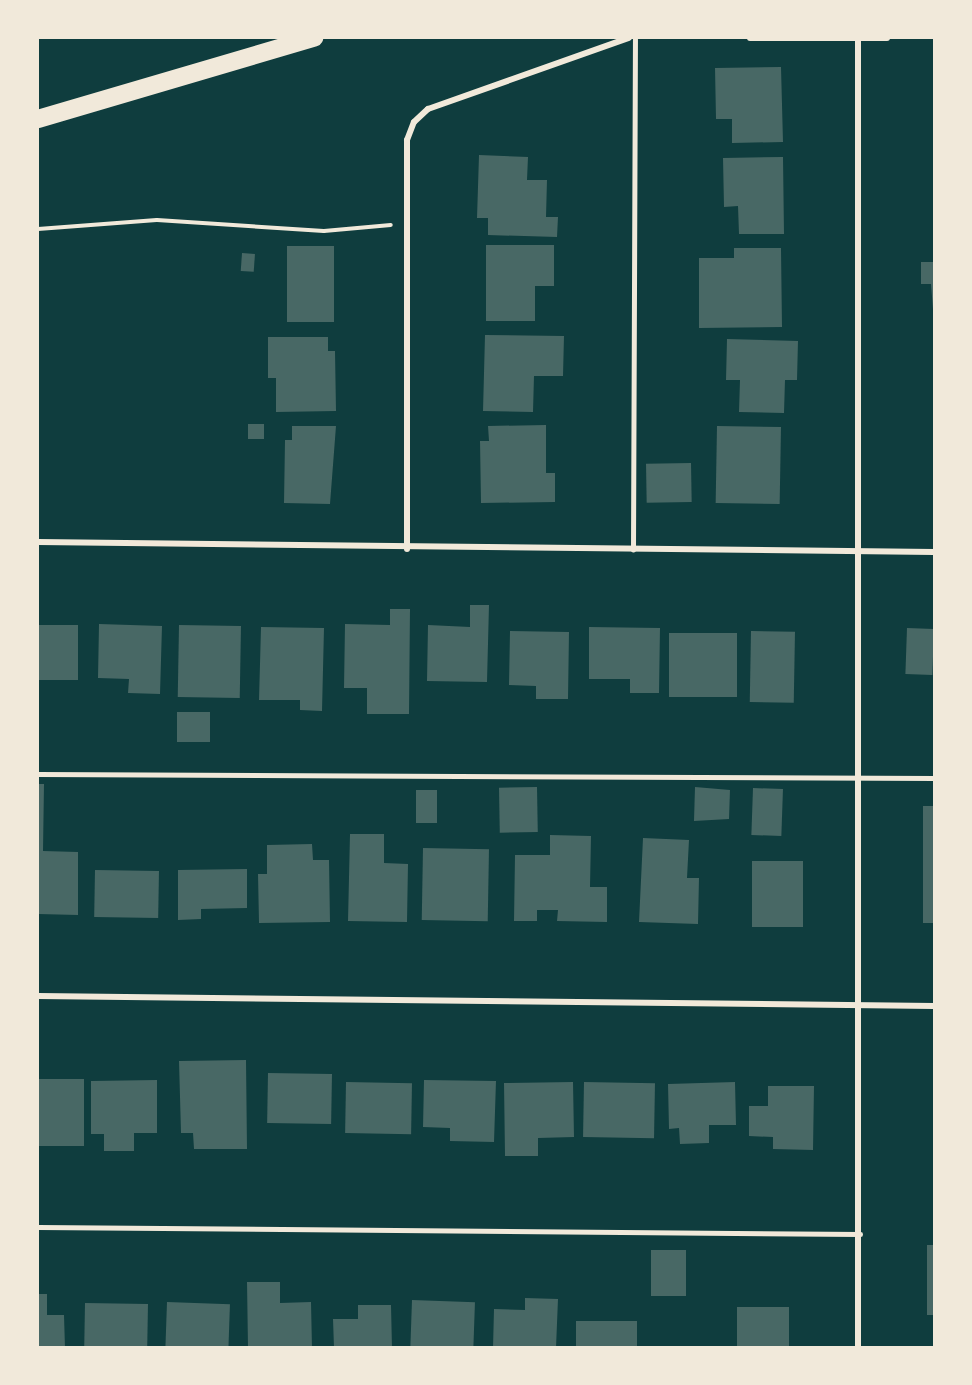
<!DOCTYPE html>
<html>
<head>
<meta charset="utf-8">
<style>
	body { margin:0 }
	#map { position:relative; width:972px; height:1385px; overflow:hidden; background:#0f3d3e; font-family:"Source Serif 4",serif }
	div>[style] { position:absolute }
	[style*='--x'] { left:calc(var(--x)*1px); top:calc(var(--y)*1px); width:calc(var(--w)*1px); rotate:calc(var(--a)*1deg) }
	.building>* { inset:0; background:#486865; transform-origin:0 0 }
	.path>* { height:4px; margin:-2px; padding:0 2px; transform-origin:2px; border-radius:2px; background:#f1e9da }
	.service>* { height:4.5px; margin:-2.25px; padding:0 2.25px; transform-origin:2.25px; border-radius:2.25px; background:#f1e9da }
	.minor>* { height:6px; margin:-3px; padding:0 3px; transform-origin:3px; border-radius:3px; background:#f1e9da }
	.motorway>* { height:18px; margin:-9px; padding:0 9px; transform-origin:9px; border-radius:9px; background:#f1e9da }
	span { translate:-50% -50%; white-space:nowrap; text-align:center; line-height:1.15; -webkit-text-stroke:6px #f1e9da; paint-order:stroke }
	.frame { position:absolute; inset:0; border:39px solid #f1e9da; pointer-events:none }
</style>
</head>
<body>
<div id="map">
	<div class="building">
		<div style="clip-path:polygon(781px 67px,783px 142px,732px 143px,732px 119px,716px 119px,715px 68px)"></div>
		<div style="clip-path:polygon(479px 155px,528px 157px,527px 180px,547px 180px,546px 217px,558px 217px,557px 237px,488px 235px,488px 218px,477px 218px)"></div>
		<div style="clip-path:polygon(783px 157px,784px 234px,739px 234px,738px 206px,724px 207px,723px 158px)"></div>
		<div style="clip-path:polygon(486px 245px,554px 245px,554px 286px,535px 286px,535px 321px,486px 321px)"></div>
		<div style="left:287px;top:246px;width:47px;height:76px"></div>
		<div style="clip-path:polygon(734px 248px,781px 248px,782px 327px,699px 328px,699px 258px,734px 258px)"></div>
		<div style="left:242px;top:253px;width:13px;height:18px;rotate:4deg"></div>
		<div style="clip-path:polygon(921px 262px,934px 262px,934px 322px,931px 284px,921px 284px)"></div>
		<div style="clip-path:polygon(485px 335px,564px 336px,563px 376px,534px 376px,533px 412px,483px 411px)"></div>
		<div style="clip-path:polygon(268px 337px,328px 337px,328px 351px,335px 351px,336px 411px,276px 412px,276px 378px,268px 378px)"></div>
		<div style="clip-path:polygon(727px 339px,798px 341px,797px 380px,785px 380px,784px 413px,739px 412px,740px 380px,726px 380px)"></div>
		<div style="left:248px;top:424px;width:16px;height:15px"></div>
		<div style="clip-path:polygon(546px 425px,546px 473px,555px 473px,555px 502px,481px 503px,480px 441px,489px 441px,488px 426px)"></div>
		<div style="clip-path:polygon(292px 426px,336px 426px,330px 504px,284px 503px,285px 440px,292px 440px)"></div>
		<div style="left:717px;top:426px;width:64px;height:77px;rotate:1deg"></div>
		<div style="left:691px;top:463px;width:39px;height:45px;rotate:89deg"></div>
		<div style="clip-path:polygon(470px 605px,489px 605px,487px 682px,427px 681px,428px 625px,470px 627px)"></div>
		<div style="clip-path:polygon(390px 609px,410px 609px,409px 714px,367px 714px,367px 688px,344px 688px,345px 624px,390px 625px)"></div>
		<div style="clip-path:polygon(99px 624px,162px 626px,160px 694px,128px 693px,129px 679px,98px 678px)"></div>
		<div style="left:38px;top:625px;width:40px;height:55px"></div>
		<div style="left:179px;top:625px;width:62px;height:72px;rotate:1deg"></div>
		<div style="clip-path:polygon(261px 627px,324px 628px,322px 711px,300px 710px,300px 700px,259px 700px)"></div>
		<div style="clip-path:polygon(589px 627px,660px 628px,659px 693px,630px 693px,630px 679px,589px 679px)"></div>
		<div style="left:907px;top:628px;width:27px;height:46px;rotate:2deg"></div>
		<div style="clip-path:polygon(510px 631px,569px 632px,568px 699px,536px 699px,536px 686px,509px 685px)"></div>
		<div style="left:751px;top:631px;width:44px;height:71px;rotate:1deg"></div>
		<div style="left:669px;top:633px;width:68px;height:64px"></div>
		<div style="left:177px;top:712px;width:33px;height:30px"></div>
		<div style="clip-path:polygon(38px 784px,44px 784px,43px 851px,78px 852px,78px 915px,38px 914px)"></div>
		<div style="left:537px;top:787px;width:45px;height:38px;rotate:89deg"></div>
		<div style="clip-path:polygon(695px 787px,730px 790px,729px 819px,694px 821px)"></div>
		<div style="left:753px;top:788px;width:30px;height:47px;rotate:2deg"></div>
		<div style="left:416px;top:790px;width:21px;height:33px"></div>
		<div style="left:923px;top:806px;width:11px;height:117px"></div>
		<div style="clip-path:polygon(350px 834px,384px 834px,384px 863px,408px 864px,407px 922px,348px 921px)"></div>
		<div style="clip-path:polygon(550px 835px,591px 836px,590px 887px,607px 887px,607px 922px,557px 921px,558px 910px,537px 910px,537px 921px,514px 921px,515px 855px,550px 855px)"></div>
		<div style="clip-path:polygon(643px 838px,689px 840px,687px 878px,699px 878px,698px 924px,639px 922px)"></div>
		<div style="clip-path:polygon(312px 844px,313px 860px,329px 860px,330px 922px,259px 923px,258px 874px,267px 874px,267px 845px)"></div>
		<div style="left:423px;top:848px;width:66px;height:72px;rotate:1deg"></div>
		<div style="left:752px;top:861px;width:51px;height:66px"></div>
		<div style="clip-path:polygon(247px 869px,247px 908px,201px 909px,201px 919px,178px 920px,178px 870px)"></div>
		<div style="left:95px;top:870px;width:64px;height:47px;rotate:1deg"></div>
		<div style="clip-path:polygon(246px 1060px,247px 1149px,194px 1149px,193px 1133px,181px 1133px,179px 1061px)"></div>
		<div style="left:268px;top:1073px;width:64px;height:50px;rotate:1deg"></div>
		<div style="left:38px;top:1079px;width:46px;height:67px"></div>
		<div style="clip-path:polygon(157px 1080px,157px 1133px,134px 1133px,134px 1151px,104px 1151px,104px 1134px,91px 1134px,91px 1081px)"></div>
		<div style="clip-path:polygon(424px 1080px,496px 1081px,494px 1142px,450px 1141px,450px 1128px,423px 1127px)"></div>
		<div style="left:346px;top:1082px;width:66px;height:51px;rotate:1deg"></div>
		<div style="clip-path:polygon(573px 1082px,574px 1137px,538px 1138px,538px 1156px,505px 1156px,504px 1083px)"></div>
		<div style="left:584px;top:1082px;width:71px;height:55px;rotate:1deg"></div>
		<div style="clip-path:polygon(735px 1082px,736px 1125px,709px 1125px,709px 1143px,680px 1144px,679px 1128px,669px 1129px,668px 1084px)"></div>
		<div style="clip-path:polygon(768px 1086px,814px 1086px,813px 1150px,773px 1149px,773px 1137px,749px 1136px,749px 1106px,768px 1106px)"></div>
		<div style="left:927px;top:1245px;width:7px;height:70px"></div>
		<div style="left:651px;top:1250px;width:35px;height:46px"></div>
		<div style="clip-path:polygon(247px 1282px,280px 1282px,280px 1303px,311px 1302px,312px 1348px,248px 1348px)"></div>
		<div style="clip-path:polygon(38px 1294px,47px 1294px,47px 1315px,64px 1315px,65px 1348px,38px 1348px)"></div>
		<div style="clip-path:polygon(525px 1298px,558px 1299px,556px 1348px,493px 1348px,494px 1309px,525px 1310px)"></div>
		<div style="left:412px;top:1300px;width:63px;height:48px;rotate:2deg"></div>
		<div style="left:167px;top:1302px;width:63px;height:46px;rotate:2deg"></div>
		<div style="left:85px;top:1303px;width:63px;height:45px;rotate:1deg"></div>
		<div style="clip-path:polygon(358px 1305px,391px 1305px,392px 1348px,334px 1348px,333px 1319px,358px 1319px)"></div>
		<div style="left:737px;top:1307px;width:52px;height:41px"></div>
		<div style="left:637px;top:1321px;width:27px;height:61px;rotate:90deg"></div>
	</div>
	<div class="path">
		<div style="--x:38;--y:229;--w:119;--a:-4.3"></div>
		<div style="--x:157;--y:220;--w:167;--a:3.8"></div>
		<div style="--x:324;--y:231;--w:67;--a:-5.1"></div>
	</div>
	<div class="service">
		<div style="--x:633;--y:550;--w:512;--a:-89.78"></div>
		<div style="--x:38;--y:774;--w:896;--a:0.26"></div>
		<div style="--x:38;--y:1227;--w:822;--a:0.49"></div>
	</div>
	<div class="minor">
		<div style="--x:750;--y:38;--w:137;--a:0"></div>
		<div style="--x:858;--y:40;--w:1308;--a:90"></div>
		<div style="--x:38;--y:542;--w:896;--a:0.64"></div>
		<div style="--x:407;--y:549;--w:409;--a:-90"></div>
		<div style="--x:407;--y:140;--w:19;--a:-69"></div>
		<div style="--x:414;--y:122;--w:19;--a:-43"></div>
		<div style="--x:428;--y:109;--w:213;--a:-19.5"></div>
		<div style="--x:38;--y:996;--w:896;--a:0.64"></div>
	</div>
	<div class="motorway">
		<div style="--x:38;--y:119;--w:288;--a:-16.4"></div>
	</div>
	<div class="frame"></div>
</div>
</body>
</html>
